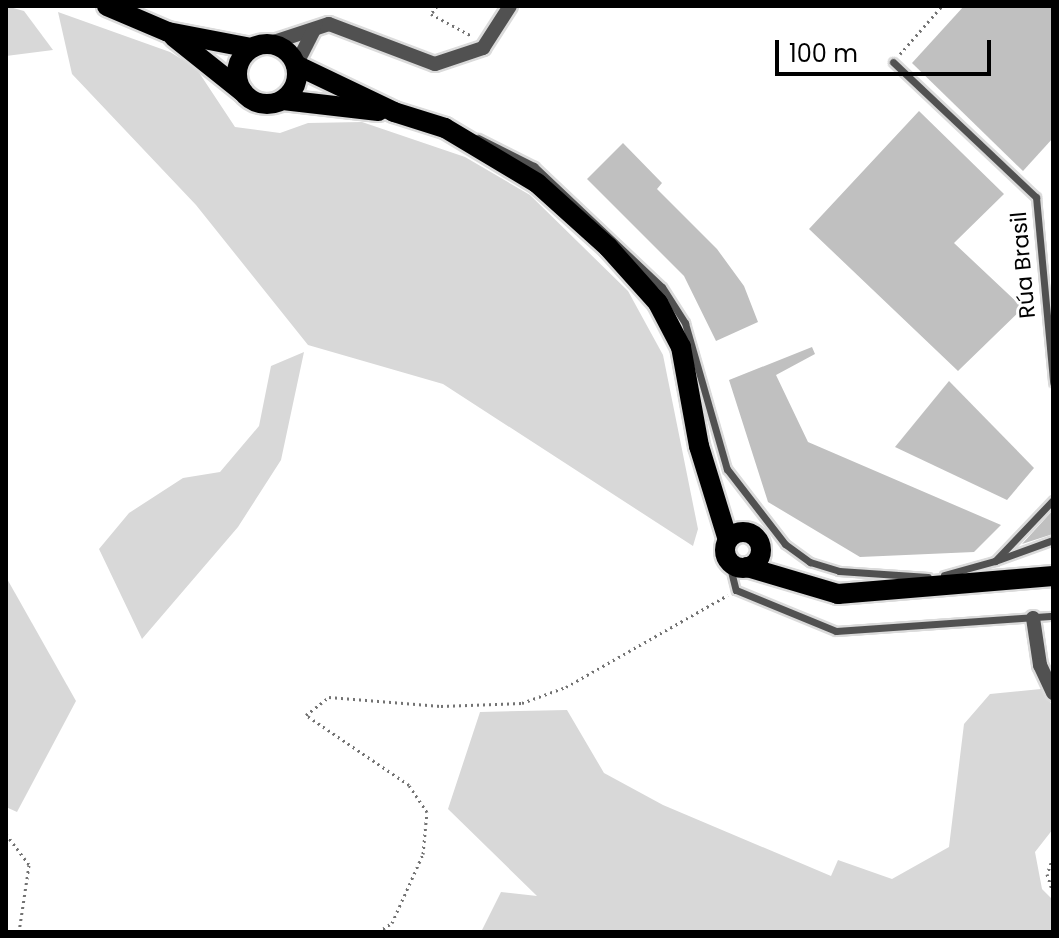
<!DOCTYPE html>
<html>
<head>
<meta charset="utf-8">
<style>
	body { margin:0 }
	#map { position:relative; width:1059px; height:938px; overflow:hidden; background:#fff; font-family:Poppins,sans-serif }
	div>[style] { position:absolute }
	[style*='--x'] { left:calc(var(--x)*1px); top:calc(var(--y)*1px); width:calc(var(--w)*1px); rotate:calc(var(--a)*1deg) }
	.green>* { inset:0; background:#d8d8d8 }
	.building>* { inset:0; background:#c0c0c0 }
	.path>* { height:3px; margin-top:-1.5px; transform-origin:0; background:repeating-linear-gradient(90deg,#737373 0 2px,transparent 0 6px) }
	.roads { filter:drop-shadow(2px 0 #dbdbdb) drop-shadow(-2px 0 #dbdbdb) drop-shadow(0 2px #dbdbdb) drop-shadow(0 -2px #dbdbdb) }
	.lane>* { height:7px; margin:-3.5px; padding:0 3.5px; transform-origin:3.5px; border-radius:3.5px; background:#515151 }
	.street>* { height:14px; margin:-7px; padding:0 7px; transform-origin:7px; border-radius:7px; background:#515151 }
	.primary>* { height:20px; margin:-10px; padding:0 10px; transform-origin:10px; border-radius:10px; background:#000 }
	.primary>.ring { margin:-10px; padding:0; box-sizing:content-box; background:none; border:20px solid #000; border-radius:50% }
	span { translate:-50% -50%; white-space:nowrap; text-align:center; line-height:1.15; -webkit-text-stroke:6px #fff; paint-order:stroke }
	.street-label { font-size:22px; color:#000 }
	.frame { position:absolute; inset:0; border:8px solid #000; pointer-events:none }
	.scale { position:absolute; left:775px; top:40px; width:216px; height:36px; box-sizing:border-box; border:4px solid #000; border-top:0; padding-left:10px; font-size:24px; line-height:28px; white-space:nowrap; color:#000; -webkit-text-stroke:6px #fff; paint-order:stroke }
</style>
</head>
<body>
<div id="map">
	<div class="green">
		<div style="clip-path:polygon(6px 6px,24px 11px,53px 50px,6px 56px)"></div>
		<div style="clip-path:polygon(58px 12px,170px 52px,196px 68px,235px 127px,280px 133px,308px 123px,362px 122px,465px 157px,530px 195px,628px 291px,663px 355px,698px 529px,693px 546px,443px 384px,308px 345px,196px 205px,72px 74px)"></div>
		<div style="clip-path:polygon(304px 352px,281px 460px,238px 527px,142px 639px,99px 549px,129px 513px,183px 478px,220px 472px,259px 426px,271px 366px)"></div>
		<div style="clip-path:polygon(6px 577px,76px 701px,17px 812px,6px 807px)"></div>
		<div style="clip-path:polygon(1041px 689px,1053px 706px,1053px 829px,1035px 852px,1042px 889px,1053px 900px,1053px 932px,481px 932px,501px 892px,537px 896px,448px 809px,480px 712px,567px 710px,604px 773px,663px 805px,831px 876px,838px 860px,892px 879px,949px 847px,964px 724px,990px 694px)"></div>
	</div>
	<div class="building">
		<div style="clip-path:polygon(964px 6px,1053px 6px,1053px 138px,1023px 171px,912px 63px)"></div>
		<div style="clip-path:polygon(919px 111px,1004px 194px,954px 243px,1023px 308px,958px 371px,809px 229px)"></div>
		<div style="clip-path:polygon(623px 143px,662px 183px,657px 189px,717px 249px,744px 286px,758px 322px,716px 341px,684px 276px,587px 179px)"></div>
		<div style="clip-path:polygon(812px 347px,815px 354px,776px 375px,808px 442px,1001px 525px,974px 552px,860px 557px,768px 502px,729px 380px)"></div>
		<div style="clip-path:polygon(949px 381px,1034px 468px,1007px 500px,895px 447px)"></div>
		<div style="clip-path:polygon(1053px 510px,1053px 534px,1022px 544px)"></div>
	</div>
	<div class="path">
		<div style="--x:437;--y:6;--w:10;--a:127"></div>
		<div style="--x:431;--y:14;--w:47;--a:28.2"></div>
		<div style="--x:900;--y:54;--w:64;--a:-48.8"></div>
		<div style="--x:6;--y:834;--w:39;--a:53"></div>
		<div style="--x:29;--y:865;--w:68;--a:98.5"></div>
		<div style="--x:1053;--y:857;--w:18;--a:109"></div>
		<div style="--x:1047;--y:874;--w:20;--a:72"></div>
		<div style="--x:378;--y:932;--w:17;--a:-33"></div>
		<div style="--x:392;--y:923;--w:76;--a:-65.8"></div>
		<div style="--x:423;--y:854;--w:42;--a:-84.6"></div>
		<div style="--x:427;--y:812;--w:32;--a:-124"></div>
		<div style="--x:409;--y:785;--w:125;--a:-145.8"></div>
		<div style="--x:306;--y:715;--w:29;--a:-38"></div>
		<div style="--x:329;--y:697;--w:112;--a:4.6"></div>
		<div style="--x:441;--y:706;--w:81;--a:-2.1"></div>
		<div style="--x:522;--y:703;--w:47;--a:-20"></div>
		<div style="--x:566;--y:687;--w:186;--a:-29.6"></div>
	</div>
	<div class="roads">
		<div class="lane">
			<div style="--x:893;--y:62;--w:197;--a:43.4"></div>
			<div style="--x:1036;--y:197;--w:186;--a:84.7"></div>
			<div style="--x:478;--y:138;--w:63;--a:26.6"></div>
			<div style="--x:534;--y:166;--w:176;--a:43.4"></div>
			<div style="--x:662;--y:287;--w:43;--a:57.4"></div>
			<div style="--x:685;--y:323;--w:152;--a:74"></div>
			<div style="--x:727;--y:469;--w:95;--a:52.3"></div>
			<div style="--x:785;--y:544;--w:31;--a:36"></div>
			<div style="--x:810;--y:562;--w:30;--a:17"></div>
			<div style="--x:839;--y:571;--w:89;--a:3.9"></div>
			<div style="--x:728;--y:559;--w:32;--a:76"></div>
			<div style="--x:736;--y:590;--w:108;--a:22.3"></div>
			<div style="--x:836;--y:631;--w:218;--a:-4"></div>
			<div style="--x:995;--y:561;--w:62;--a:-19.9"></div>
			<div style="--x:944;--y:575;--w:53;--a:-15.4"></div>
			<div style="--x:995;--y:561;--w:84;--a:-46.4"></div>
		</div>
		<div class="street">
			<div style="--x:268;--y:44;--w:64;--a:-18.2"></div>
			<div style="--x:329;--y:24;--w:113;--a:20.7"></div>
			<div style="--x:435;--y:64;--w:51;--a:-18.4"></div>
			<div style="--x:483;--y:48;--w:50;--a:-57.3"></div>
			<div style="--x:296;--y:65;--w:39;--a:-63"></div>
			<div style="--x:1033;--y:618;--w:48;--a:81.5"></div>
			<div style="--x:1040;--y:665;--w:31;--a:65"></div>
		</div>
		<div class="primary">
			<div style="--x:107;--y:6;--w:66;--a:23.1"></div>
			<div style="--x:168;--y:32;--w:85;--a:10.9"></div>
			<div style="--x:174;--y:37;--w:88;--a:38.6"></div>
			<div class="ring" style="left:237px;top:44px;width:40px;height:40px"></div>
			<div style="--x:296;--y:65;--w:109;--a:25.6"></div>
			<div style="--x:394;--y:112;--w:53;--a:17.4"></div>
			<div style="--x:445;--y:128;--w:107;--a:30.9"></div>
			<div style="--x:537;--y:183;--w:96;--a:42"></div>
			<div style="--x:608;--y:247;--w:75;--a:48.2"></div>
			<div style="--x:658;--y:303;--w:50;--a:62.4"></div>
			<div style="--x:681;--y:347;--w:101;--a:79.7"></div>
			<div style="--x:699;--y:446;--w:98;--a:72.9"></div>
			<div style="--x:283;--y:100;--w:96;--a:6.6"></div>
			<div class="ring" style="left:725px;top:532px;width:16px;height:16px"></div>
			<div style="--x:747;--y:567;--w:95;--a:16.5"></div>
			<div style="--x:838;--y:594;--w:216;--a:-4.8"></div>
		</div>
	</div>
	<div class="street-label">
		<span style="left:1023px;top:265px;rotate:-95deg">Rúa Brasil</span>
	</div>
	<div class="frame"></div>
	<div class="scale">100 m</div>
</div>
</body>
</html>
